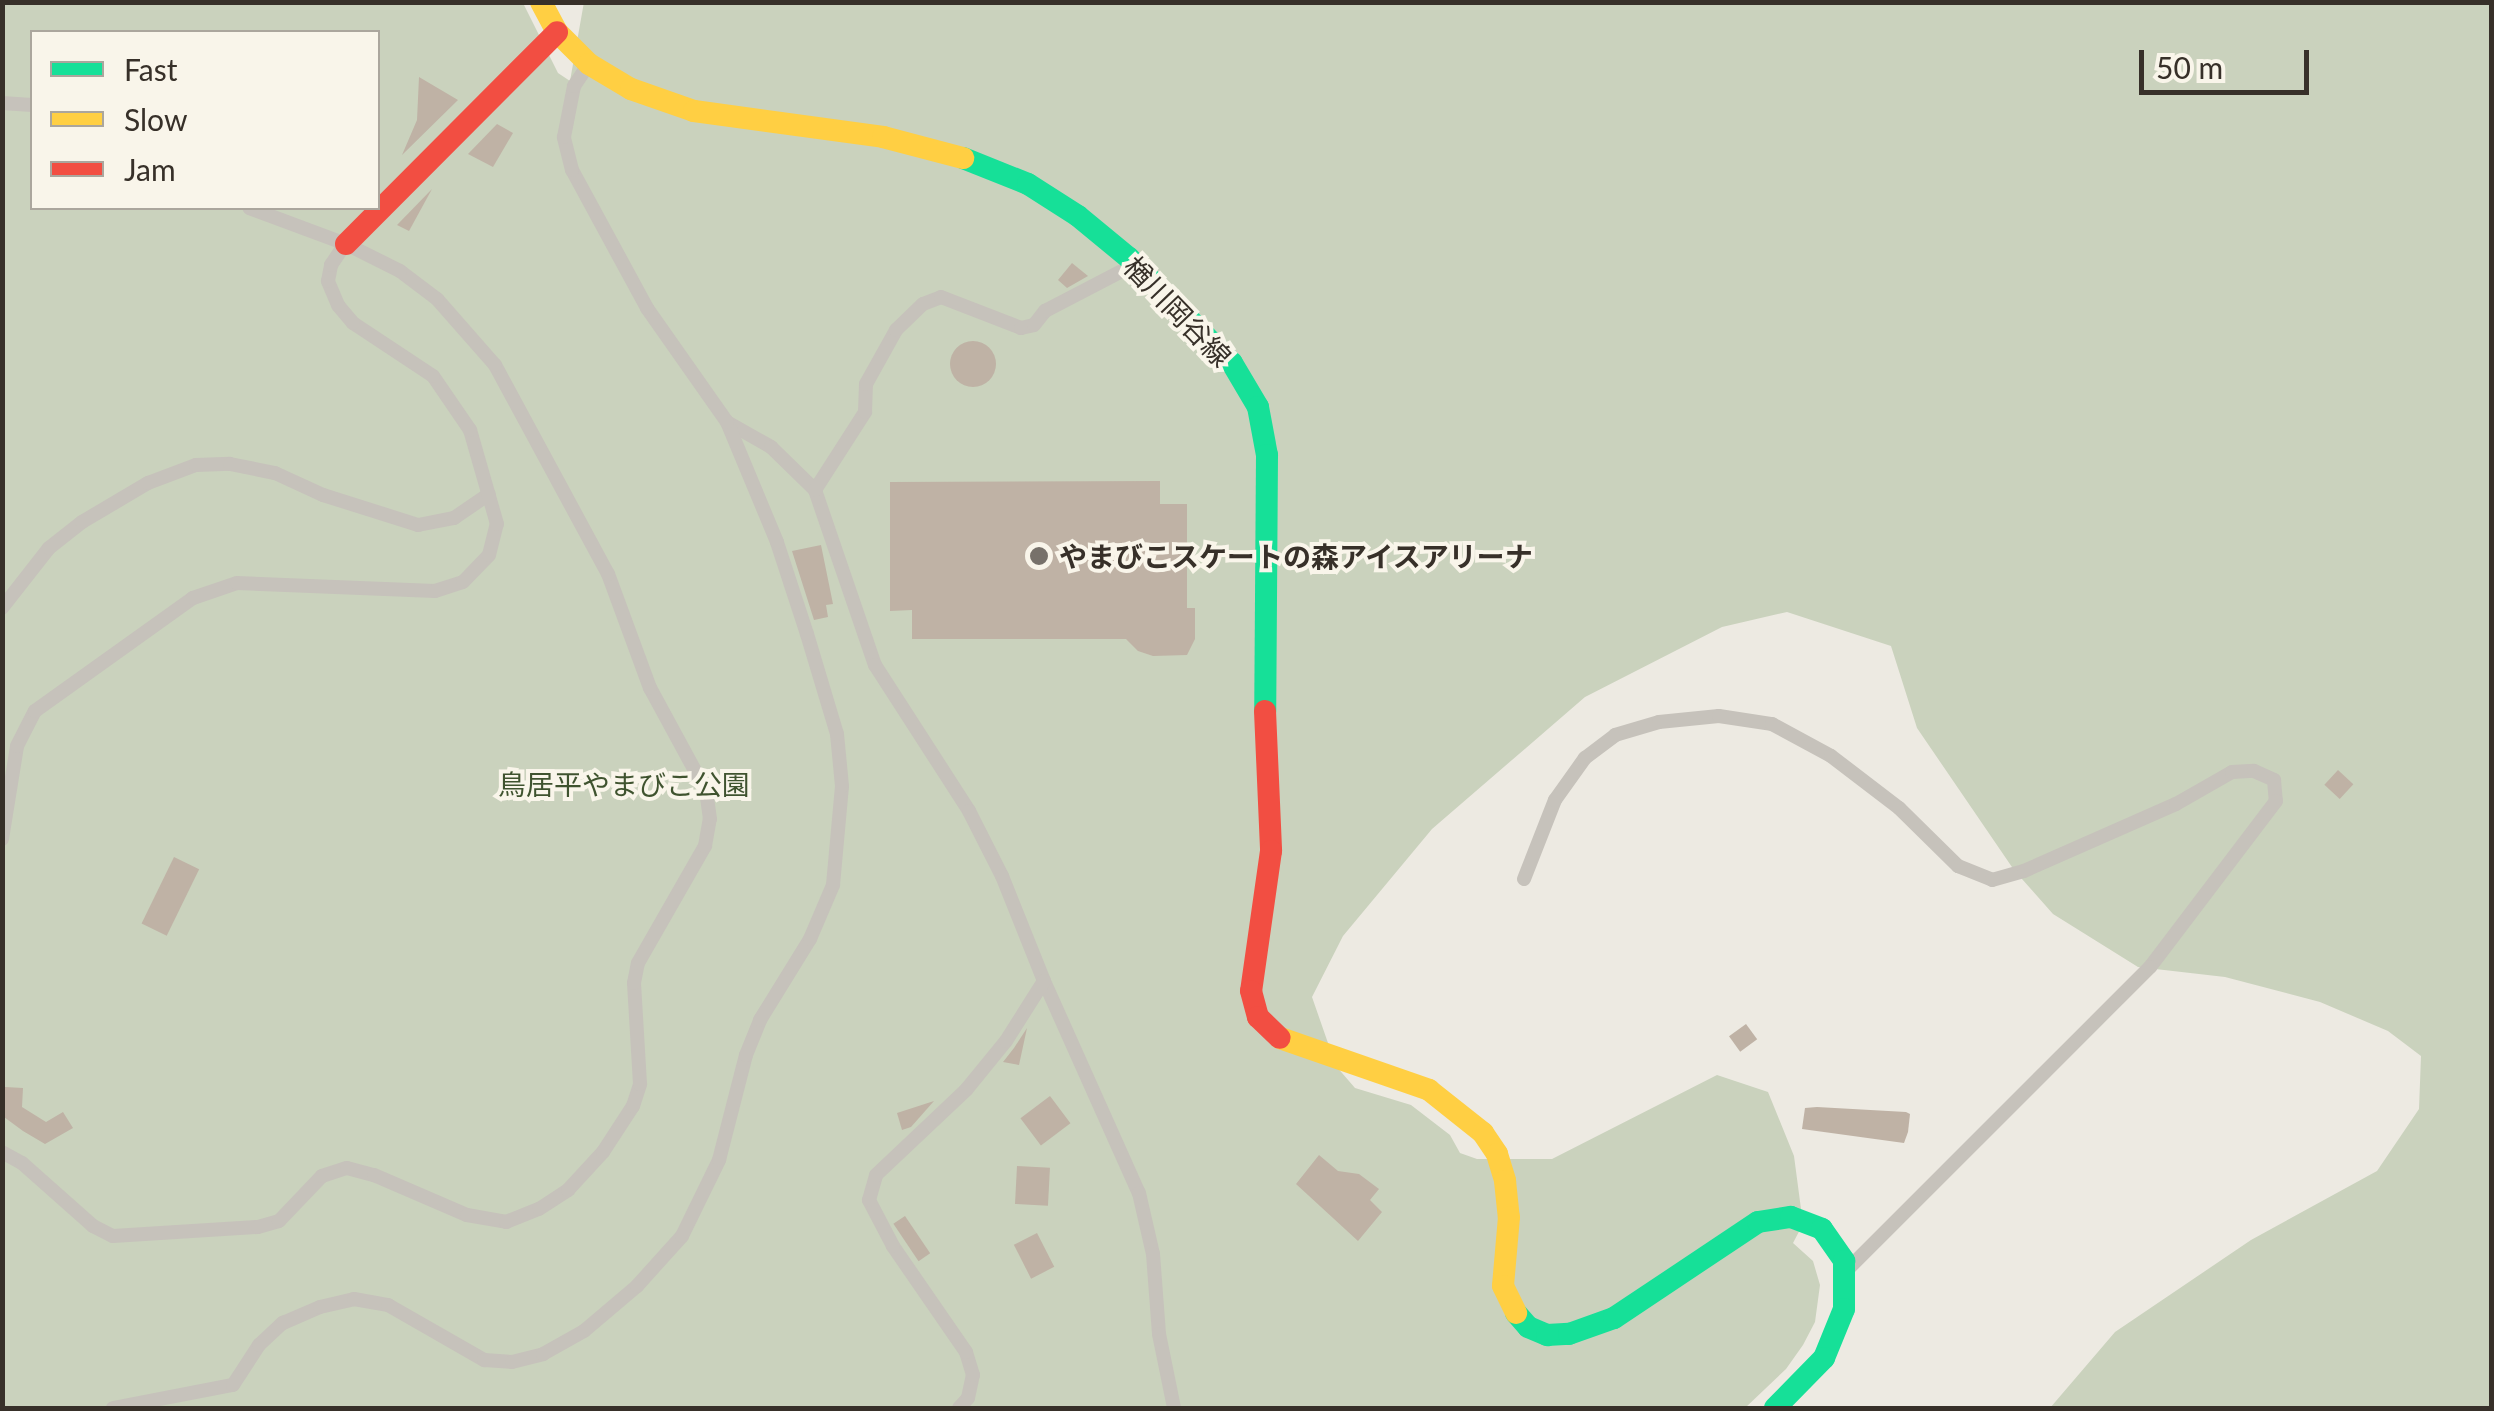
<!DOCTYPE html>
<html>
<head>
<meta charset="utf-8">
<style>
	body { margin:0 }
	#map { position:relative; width:2494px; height:1411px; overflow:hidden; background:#edeae2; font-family:Lato,"Noto Sans JP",sans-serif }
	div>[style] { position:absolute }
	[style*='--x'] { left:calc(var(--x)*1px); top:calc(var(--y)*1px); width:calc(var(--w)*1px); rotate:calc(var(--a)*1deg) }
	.green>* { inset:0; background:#cad2bd }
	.building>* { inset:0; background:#bfb2a5; transform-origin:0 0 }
	.round { border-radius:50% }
	.lane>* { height:14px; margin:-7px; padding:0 7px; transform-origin:7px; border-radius:7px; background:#c6c2bb }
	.fast>* { height:22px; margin:-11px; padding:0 11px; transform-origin:11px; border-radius:11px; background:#16e098 }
	.slow>* { height:22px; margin:-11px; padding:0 11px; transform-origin:11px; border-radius:11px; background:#ffcf43 }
	.jam>* { height:22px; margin:-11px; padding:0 11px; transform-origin:11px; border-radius:11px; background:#f24e42 }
	.dots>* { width:28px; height:28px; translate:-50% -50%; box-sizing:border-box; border:5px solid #f9f5ea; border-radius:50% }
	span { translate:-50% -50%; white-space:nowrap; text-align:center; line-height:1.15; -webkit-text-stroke:8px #f9f5ea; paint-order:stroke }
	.street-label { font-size:28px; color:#373029 }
	.poi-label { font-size:28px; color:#373029; font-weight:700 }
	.left { translate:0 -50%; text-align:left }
	.park-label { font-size:28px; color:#3f532f }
	.frame { position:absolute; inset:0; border:5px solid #373029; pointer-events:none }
	.legend { position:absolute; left:30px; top:30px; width:350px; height:180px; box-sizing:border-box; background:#f9f5ea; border:2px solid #aba69d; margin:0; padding:12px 18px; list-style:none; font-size:30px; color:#373029 }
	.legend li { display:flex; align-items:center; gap:20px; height:50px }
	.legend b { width:50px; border:2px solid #aba69d }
	.scale { position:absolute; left:2139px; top:50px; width:170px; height:45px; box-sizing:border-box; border:5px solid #373029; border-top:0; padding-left:12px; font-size:30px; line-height:35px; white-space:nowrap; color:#373029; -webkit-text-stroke:8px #f9f5ea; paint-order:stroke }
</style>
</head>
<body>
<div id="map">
	<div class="green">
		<div style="clip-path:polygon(evenodd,584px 2px,2491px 3px,2491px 1408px,2050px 1408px,2115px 1332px,2251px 1240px,2377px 1171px,2419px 1109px,2421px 1056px,2388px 1031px,2320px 1002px,2225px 977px,2138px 967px,2053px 914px,2014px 870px,1917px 728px,1891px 646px,1787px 612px,1722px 627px,1585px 697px,1432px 829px,1343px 936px,1312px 997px,1336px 1066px,1355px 1088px,1411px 1105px,1450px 1135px,1460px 1153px,1477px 1159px,1552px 1159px,1717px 1075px,1768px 1092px,1794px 1156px,1803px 1224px,1793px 1243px,1813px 1261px,1820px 1285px,1815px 1322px,1803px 1345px,1786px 1369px,1745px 1408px,3px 1408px,3px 3px,523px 3px,558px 73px,570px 81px,584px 2px,32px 32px,378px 32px,378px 208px,32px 208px,32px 32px)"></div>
	</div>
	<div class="building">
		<div style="clip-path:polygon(419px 77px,458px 100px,402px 155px,417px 120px)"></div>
		<div style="clip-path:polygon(497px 124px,513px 133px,493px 167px,468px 154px)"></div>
		<div style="clip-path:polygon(432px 189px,409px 231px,397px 225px)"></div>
		<div style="clip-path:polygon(1072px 263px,1088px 276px,1067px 288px,1058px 280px)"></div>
		<div class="round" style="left:950px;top:341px;width:46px;height:46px"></div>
		<div style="clip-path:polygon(1160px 481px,1160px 504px,1187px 504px,1187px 608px,1195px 608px,1195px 639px,1187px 655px,1153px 656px,1138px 651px,1126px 639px,912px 639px,912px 610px,890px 611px,890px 482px)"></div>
		<div style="clip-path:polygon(821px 545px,833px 604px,826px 605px,828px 617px,814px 620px,792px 551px)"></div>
		<div style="left:2338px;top:770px;width:21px;height:20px;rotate:43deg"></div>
		<div style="left:174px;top:857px;width:28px;height:74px;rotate:26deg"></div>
		<div style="left:1746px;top:1024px;width:19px;height:21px;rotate:54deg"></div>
		<div style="clip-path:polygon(1027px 1028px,1019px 1065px,1003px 1062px,1014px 1048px)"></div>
		<div style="clip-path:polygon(5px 1087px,23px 1088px,22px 1107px,46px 1122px,63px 1112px,73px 1128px,45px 1144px,23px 1131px,4px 1117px)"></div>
		<div style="left:1050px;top:1096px;width:34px;height:37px;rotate:53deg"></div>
		<div style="clip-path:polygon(934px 1101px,911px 1127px,902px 1130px,897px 1113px)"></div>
		<div style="clip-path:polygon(1817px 1107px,1906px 1112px,1910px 1114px,1908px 1132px,1904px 1143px,1802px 1129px,1805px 1108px)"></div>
		<div style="clip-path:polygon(1319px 1155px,1338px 1171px,1359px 1174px,1379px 1189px,1370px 1200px,1382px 1212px,1358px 1241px,1296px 1184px)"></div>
		<div style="left:1017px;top:1166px;width:33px;height:38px;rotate:3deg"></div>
		<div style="left:905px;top:1216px;width:45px;height:14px;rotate:56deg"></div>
		<div style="left:1037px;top:1233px;width:38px;height:26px;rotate:63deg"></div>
	</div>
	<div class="lane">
		<div style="--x:2;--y:103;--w:30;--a:4"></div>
		<div style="--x:727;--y:422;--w:51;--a:29.6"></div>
		<div style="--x:771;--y:447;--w:62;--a:44.3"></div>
		<div style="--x:815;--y:490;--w:185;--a:71.1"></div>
		<div style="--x:875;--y:665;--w:174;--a:57.2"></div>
		<div style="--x:969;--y:811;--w:73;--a:63.1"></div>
		<div style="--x:1002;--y:876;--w:113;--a:68.2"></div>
		<div style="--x:1044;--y:981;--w:232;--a:65.9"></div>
		<div style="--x:1139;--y:1193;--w:63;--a:77.1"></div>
		<div style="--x:1153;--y:1254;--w:80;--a:85.7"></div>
		<div style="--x:1159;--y:1334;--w:76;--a:78.5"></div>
		<div style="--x:815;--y:490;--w:93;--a:-57.3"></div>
		<div style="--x:865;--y:412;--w:28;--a:-88"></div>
		<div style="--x:866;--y:384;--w:62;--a:-60.9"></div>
		<div style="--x:896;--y:330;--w:37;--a:-44"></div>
		<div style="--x:923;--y:304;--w:19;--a:-21"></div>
		<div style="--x:941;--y:297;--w:86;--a:21.2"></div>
		<div style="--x:1021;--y:328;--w:13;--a:-13"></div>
		<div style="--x:1034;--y:325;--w:18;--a:-52"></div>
		<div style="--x:1045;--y:311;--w:85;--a:-27.5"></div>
		<div style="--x:2;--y:608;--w:76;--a:-51.9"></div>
		<div style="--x:49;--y:548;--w:42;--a:-38.2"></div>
		<div style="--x:82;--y:522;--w:77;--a:-30.6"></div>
		<div style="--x:148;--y:483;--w:51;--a:-20.6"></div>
		<div style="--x:196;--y:465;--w:34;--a:-2"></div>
		<div style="--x:230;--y:464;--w:46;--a:11.3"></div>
		<div style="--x:275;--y:473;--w:53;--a:24.6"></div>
		<div style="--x:323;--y:495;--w:100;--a:17.5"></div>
		<div style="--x:418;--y:525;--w:37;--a:-11"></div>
		<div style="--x:454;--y:518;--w:42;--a:-34.4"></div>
		<div style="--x:2;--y:839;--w:94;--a:-80.8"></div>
		<div style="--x:17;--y:746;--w:39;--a:-63"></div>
		<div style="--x:35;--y:711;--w:194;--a:-35.6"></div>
		<div style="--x:193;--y:598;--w:46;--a:-18.8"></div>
		<div style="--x:237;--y:583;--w:198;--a:2.3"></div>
		<div style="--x:435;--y:591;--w:29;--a:-18"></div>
		<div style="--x:463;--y:582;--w:37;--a:-46"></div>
		<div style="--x:489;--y:555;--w:32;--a:-76"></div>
		<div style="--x:497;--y:524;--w:98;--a:-106"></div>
		<div style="--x:470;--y:430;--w:65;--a:-124.4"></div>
		<div style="--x:433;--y:376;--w:96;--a:-146.5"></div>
		<div style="--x:353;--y:323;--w:23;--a:-130"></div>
		<div style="--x:338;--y:305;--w:26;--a:-113"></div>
		<div style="--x:328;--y:281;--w:16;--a:-79"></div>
		<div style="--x:331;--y:265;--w:25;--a:-56"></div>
		<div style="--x:1524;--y:879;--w:85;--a:-68.6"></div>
		<div style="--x:1555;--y:800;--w:52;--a:-54.5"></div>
		<div style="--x:1585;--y:758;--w:38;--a:-37"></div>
		<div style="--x:1615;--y:735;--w:46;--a:-16.5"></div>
		<div style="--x:1659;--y:722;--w:60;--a:-5.7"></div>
		<div style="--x:1719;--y:716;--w:54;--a:8.6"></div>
		<div style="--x:1772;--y:724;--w:67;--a:28.5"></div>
		<div style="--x:1831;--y:756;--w:86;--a:37.4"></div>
		<div style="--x:1899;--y:808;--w:83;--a:44.5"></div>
		<div style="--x:1958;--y:866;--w:37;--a:22"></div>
		<div style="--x:1992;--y:880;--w:33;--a:-16"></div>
		<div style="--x:2024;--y:871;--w:166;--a:-23.8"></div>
		<div style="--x:2176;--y:804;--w:64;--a:-29.7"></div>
		<div style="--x:2232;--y:772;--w:22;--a:-3"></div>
		<div style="--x:2254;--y:771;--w:22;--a:24"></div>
		<div style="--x:2274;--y:780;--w:21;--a:85"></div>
		<div style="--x:2276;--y:801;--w:208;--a:127.2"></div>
		<div style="--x:2150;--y:967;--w:426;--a:135"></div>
		<div style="--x:2;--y:1152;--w:23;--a:29"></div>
		<div style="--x:22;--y:1163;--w:95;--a:41.6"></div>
		<div style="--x:93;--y:1226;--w:22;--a:27"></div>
		<div style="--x:113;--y:1236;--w:145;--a:-3.6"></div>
		<div style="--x:258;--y:1227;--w:22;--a:-16"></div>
		<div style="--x:279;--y:1221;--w:62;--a:-46.3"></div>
		<div style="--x:322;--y:1176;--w:26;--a:-18"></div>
		<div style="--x:347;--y:1168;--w:28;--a:15"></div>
		<div style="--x:374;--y:1175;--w:101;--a:23.3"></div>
		<div style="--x:467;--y:1215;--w:40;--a:10"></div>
		<div style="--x:506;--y:1222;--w:35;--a:-22"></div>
		<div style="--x:539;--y:1209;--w:35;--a:-33"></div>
		<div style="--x:568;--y:1190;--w:52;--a:-47.4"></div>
		<div style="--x:603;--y:1152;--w:55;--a:-56.9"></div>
		<div style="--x:633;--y:1106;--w:23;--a:-72"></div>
		<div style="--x:640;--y:1084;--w:101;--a:-93.4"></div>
		<div style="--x:634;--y:983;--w:20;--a:-79"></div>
		<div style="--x:638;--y:963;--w:135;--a:-60.2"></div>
		<div style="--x:705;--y:846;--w:27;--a:-80"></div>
		<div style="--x:710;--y:819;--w:28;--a:-98"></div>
		<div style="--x:706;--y:791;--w:117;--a:-118.5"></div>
		<div style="--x:650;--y:688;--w:121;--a:-110.2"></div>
		<div style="--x:608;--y:574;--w:238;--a:-118.4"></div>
		<div style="--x:495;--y:365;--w:88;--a:-131.3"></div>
		<div style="--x:437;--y:299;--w:46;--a:-142.9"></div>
		<div style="--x:400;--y:271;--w:60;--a:-153.4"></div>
		<div style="--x:346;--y:244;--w:103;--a:-159.6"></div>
		<div style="--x:113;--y:1408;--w:122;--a:-10.9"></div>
		<div style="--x:233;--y:1385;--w:48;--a:-57"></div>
		<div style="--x:259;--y:1345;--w:33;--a:-43"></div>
		<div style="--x:283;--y:1323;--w:40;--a:-23.4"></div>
		<div style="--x:320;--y:1307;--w:35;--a:-13"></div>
		<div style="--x:354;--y:1299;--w:35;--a:10"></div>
		<div style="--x:388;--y:1305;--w:111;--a:29.8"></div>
		<div style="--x:484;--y:1360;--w:28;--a:4"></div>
		<div style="--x:512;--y:1362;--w:32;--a:-14"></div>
		<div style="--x:543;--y:1354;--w:47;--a:-29.3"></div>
		<div style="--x:584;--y:1331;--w:70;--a:-40.3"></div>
		<div style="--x:637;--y:1286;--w:67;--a:-48"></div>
		<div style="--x:682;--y:1236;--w:85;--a:-64"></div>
		<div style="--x:719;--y:1160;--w:108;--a:-75.6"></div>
		<div style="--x:746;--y:1055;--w:38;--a:-68"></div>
		<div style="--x:760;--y:1020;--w:95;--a:-58.3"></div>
		<div style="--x:810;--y:939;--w:59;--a:-66.9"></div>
		<div style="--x:833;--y:885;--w:99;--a:-84.8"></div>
		<div style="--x:842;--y:786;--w:52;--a:-95.5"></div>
		<div style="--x:837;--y:734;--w:104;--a:-106.7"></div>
		<div style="--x:807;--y:634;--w:97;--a:-108.1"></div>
		<div style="--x:777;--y:542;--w:130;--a:-112.6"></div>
		<div style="--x:727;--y:422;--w:139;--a:-125.1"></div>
		<div style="--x:647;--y:308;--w:157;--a:-118.5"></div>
		<div style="--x:572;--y:170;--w:34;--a:-104"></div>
		<div style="--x:564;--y:137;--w:52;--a:-78.9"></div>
		<div style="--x:574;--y:86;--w:23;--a:-56"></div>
		<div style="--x:959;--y:1408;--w:13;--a:-48"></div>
		<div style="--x:968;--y:1398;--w:24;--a:-78"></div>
		<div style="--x:973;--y:1375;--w:24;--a:-107"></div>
		<div style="--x:966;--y:1352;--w:129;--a:-124.6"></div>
		<div style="--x:893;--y:1246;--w:52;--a:-117.6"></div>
		<div style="--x:869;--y:1200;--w:26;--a:-74"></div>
		<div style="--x:876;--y:1175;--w:124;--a:-43.4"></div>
		<div style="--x:966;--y:1090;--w:63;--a:-50.8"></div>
		<div style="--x:1006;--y:1041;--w:71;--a:-57.7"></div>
	</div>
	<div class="fast">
		<div style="--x:963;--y:158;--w:70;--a:21.8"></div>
		<div style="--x:1028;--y:184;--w:59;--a:32.6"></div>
		<div style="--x:1078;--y:216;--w:66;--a:39.5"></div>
		<div style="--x:1129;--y:258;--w:147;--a:45.6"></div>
		<div style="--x:1232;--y:363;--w:51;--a:59.4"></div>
		<div style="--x:1258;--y:407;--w:49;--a:79.4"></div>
		<div style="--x:1267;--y:455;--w:256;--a:90.4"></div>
		<div style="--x:1516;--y:1313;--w:18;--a:49"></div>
		<div style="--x:1528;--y:1327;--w:21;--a:23"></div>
		<div style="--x:1547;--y:1335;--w:22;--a:-3"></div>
		<div style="--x:1569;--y:1334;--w:48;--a:-19.6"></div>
		<div style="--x:1614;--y:1318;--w:173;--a:-33.7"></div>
		<div style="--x:1758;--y:1222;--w:33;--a:-9"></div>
		<div style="--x:1791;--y:1217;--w:33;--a:21"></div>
		<div style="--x:1822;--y:1229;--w:39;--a:55"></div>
		<div style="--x:1844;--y:1261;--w:48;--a:90"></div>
		<div style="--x:1844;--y:1309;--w:53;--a:112.2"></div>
		<div style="--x:1824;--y:1358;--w:70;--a:134.4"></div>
	</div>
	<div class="slow">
		<div style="--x:541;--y:2;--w:34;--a:62"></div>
		<div style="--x:557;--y:32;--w:45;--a:45"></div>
		<div style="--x:589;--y:64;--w:49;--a:30.8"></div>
		<div style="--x:631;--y:89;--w:67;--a:19.2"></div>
		<div style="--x:694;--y:111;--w:191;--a:7.8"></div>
		<div style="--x:883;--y:137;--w:83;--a:14.7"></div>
		<div style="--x:1280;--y:1038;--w:158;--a:19.2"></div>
		<div style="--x:1429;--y:1090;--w:69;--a:38.5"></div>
		<div style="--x:1483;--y:1133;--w:25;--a:56"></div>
		<div style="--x:1497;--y:1154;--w:28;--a:73"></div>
		<div style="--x:1505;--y:1181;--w:36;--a:84"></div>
		<div style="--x:1509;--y:1217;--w:69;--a:95"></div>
		<div style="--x:1503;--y:1286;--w:30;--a:64"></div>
	</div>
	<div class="jam">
		<div style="--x:346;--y:244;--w:299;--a:-45.1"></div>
		<div style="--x:1265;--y:711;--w:140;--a:87.5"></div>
		<div style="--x:1271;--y:851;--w:141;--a:98.1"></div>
		<div style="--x:1251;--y:991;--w:27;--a:75"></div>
		<div style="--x:1258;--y:1017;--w:30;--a:44"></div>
	</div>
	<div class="dots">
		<div style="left:1039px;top:556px;background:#77716a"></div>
	</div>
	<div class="street-label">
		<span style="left:1178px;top:311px;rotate:46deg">楢川岡谷線</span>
	</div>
	<div class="poi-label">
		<span class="left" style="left:1059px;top:556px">やまびこスケートの森アイスアリーナ</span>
	</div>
	<div class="park-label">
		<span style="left:624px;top:784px">鳥居平やまびこ公園</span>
	</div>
	<div class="frame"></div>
	<ul class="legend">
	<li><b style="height:12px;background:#16e098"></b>Fast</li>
	<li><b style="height:12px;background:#ffcf43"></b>Slow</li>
	<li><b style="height:12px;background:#f24e42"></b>Jam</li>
	</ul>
	<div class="scale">50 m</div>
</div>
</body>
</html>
